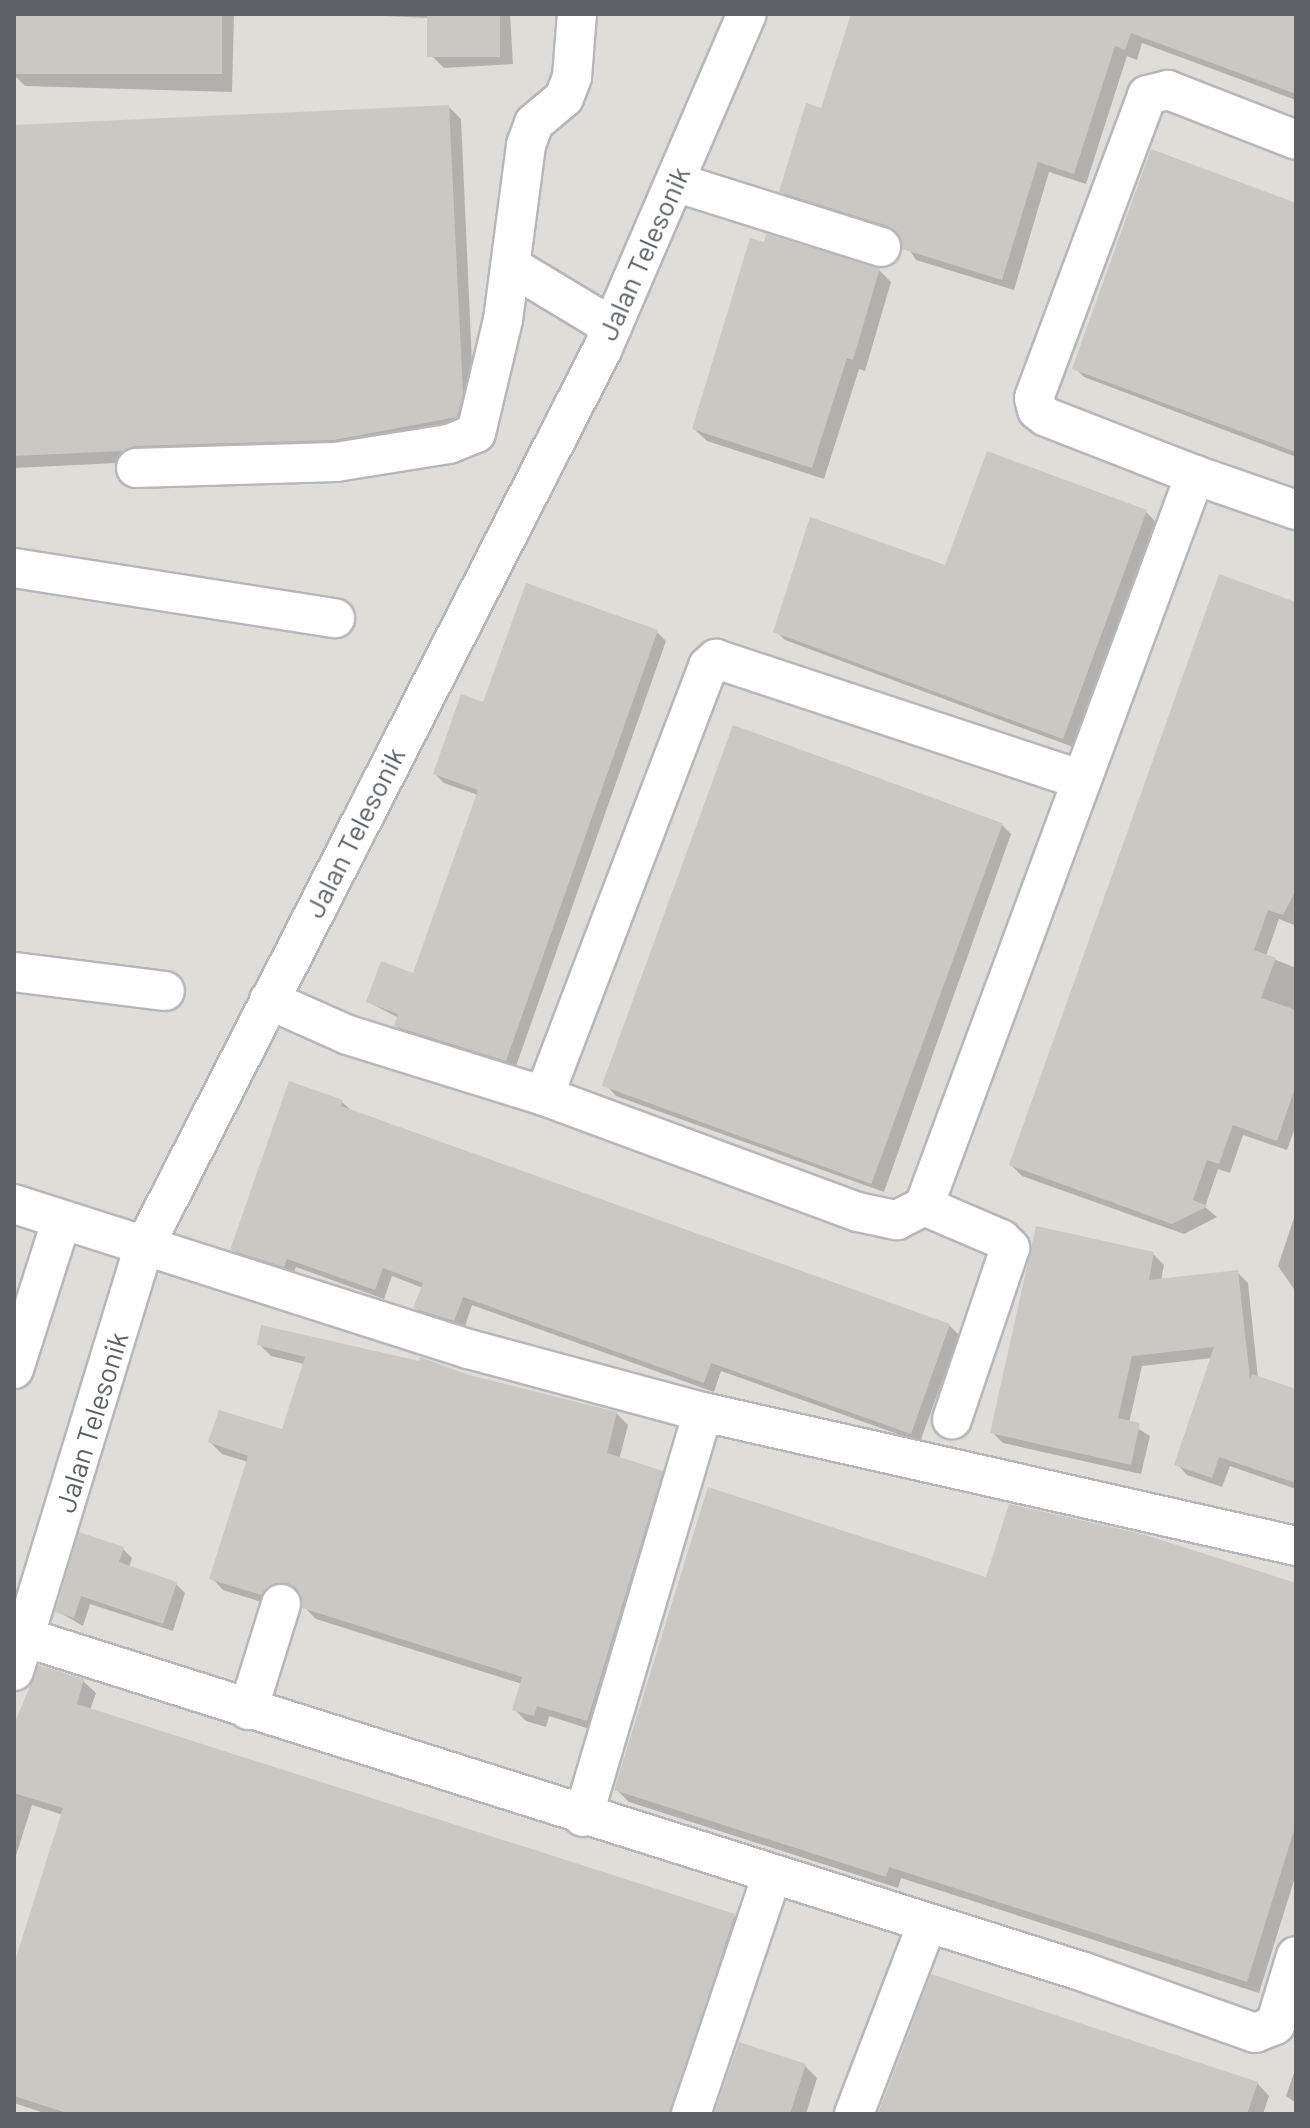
<!DOCTYPE html>
<html>
<head>
<meta charset="utf-8">
<style>
	body { margin:0 }
	#map { position:relative; width:1310px; height:2128px; overflow:hidden; background:#efeee6; font-family:Barlow,sans-serif }
	div>[style] { position:absolute }
	[style*='--x'] { left:calc(var(--x)*1px); top:calc(var(--y)*1px); width:calc(var(--w)*1px); rotate:calc(var(--a)*1deg) }
	.industrial>* { inset:0; background:#deddd8; transform-origin:0 0 }
	.shadow>* { inset:0; background:#0003 }
	.building>* { inset:0; background:#cac8c2; transform-origin:0 0 }
	.roads { filter:drop-shadow(2px 0 #b6b7bc) drop-shadow(-2px 0 #b6b7bc) drop-shadow(0 2px #b6b7bc) drop-shadow(0 -2px #b6b7bc) }
	.minor>* { height:38px; margin:-19px; padding:0 19px; transform-origin:19px; border-radius:19px; background:#fff }
	span { translate:-50% -50%; white-space:nowrap; text-align:center; line-height:1.15; -webkit-text-stroke:8px #fff; paint-order:stroke }
	.street-label { font-size:28px; color:#5d6065 }
	.frame { position:absolute; inset:0; border:16px solid #5d6065; pointer-events:none }
</style>
</head>
<body>
<div id="map">
	<div class="industrial">
		<div style="left:14px;top:14px;width:1282px;height:2100px"></div>
	</div>
	<div class="shadow">
		<div style="clip-path:polygon(14px 14px,234px 14px,232px 92px,25px 86px,14px 75px)"></div>
		<div style="clip-path:polygon(342px 14px,510px 14px,513px 64px,444px 68px,432px 56px,429px 18px)"></div>
		<div style="clip-path:polygon(853px 14px,1296px 14px,1296px 100px,1142px 43px,1137px 60px,1127px 56px,1086px 184px,1049px 172px,1014px 290px,916px 260px,901px 237px,793px 203px,781px 191px,822px 110px)"></div>
		<div style="clip-path:polygon(449px 107px,461px 119px,474px 408px,469px 429px,347px 452px,14px 468px,14px 127px)"></div>
		<div style="clip-path:polygon(1296px 205px,1296px 457px,1084px 377px,1075px 368px)"></div>
		<div style="clip-path:polygon(879px 270px,891px 282px,865px 371px,859px 369px,824px 479px,707px 441px,694px 429px)"></div>
		<div style="clip-path:polygon(1146px 512px,1155px 521px,1073px 747px,785px 640px,776px 631px,946px 567px)"></div>
		<div style="clip-path:polygon(527px 585px,657px 632px,666px 641px,515px 1069px,405px 1035px,396px 1026px,399px 1018px,368px 1002px,414px 975px,478px 795px,444px 783px,435px 774px,484px 705px)"></div>
		<div style="clip-path:polygon(1296px 604px,1296px 920px,1294px 925px,1279px 919px,1266px 956px,1296px 968px,1296px 1125px,1287px 1150px,1243px 1135px,1230px 1173px,1218px 1169px,1205px 1207px,1217px 1217px,1184px 1234px,1022px 1176px,1011px 1165px)"></div>
		<div style="clip-path:polygon(1002px 825px,1011px 834px,884px 1192px,616px 1096px,607px 1086px)"></div>
		<div style="clip-path:polygon(342px 1102px,352px 1111px,949px 1325px,959px 1335px,920px 1442px,721px 1371px,714px 1392px,472px 1305px,464px 1329px,425px 1317px,416px 1308px,423px 1288px,392px 1276px,384px 1299px,296px 1267px,293px 1275px,242px 1259px,232px 1249px)"></div>
		<div style="clip-path:polygon(1296px 1212px,1296px 1292px,1278px 1266px)"></div>
		<div style="clip-path:polygon(1153px 1254px,1164px 1265px,1161px 1280px,1237px 1272px,1248px 1283px,1258px 1378px,1296px 1391px,1296px 1489px,1230px 1466px,1222px 1487px,1187px 1475px,1177px 1464px,1212px 1358px,1142px 1366px,1129px 1423px,1150px 1436px,1141px 1474px,1003px 1443px,993px 1433px)"></div>
		<div style="clip-path:polygon(259px 1344px,468px 1377px,616px 1413px,628px 1425px,619px 1460px,661px 1473px,673px 1485px,599px 1732px,549px 1716px,546px 1727px,526px 1721px,514px 1709px,522px 1684px,316px 1619px,304px 1607px,301px 1594px,288px 1594px,274px 1606px,223px 1590px,212px 1578px,248px 1462px,222px 1454px,210px 1442px,284px 1431px,304px 1364px,271px 1356px)"></div>
		<div style="clip-path:polygon(123px 1549px,132px 1558px,129px 1568px,176px 1584px,185px 1593px,173px 1631px,90px 1604px,83px 1626px,57px 1611px)"></div>
		<div style="clip-path:polygon(988px 1579px,1296px 1585px,1296px 1874px,1259px 1993px,901px 1878px,898px 1888px,629px 1802px,616px 1789px)"></div>
		<div style="clip-path:polygon(40px 1667px,83px 1681px,96px 1693px,90px 1710px,734px 1916px,746px 1928px,684px 2114px,47px 2114px,14px 2103px,14px 1971px,63px 1815px,32px 1805px,14px 1862px,14px 1732px)"></div>
		<div style="clip-path:polygon(805px 2066px,817px 2078px,806px 2114px,716px 2114px)"></div>
		<div style="clip-path:polygon(1296px 2067px,1296px 2103px,1286px 2096px)"></div>
		<div style="clip-path:polygon(1257px 2083px,1269px 2096px,1263px 2114px,880px 2114px)"></div>
	</div>
	<div class="building">
		<div style="left:14px;top:14px;width:208px;height:60px"></div>
		<div style="left:427px;top:14px;width:73px;height:43px"></div>
		<div style="clip-path:polygon(851px 14px,1296px 14px,1296px 94px,1131px 33px,1125px 50px,1115px 46px,1074px 174px,1038px 162px,1002px 280px,902px 249px,898px 233px,888px 226px,779px 192px,806px 103px,821px 108px)"></div>
		<div style="clip-path:polygon(449px 105px,463px 394px,457px 417px,334px 440px,135px 446px,122px 451px,14px 456px,14px 125px)"></div>
		<div style="clip-path:polygon(1151px 149px,1296px 203px,1296px 452px,1072px 369px)"></div>
		<div style="clip-path:polygon(766px 234px,880px 268px,853px 360px,847px 358px,812px 468px,692px 429px,750px 238px,764px 242px)"></div>
		<div style="clip-path:polygon(987px 451px,1147px 510px,1063px 739px,773px 632px,810px 517px,945px 565px)"></div>
		<div style="clip-path:polygon(1219px 574px,1296px 602px,1296px 890px,1283px 915px,1268px 910px,1254px 950px,1276px 958px,1261px 998px,1296px 1010px,1296px 1085px,1277px 1141px,1233px 1125px,1219px 1164px,1207px 1160px,1193px 1200px,1208px 1206px,1172px 1224px,1009px 1165px)"></div>
		<div style="clip-path:polygon(526px 583px,658px 630px,506px 1061px,394px 1026px,398px 1014px,366px 1002px,381px 961px,413px 973px,478px 790px,433px 774px,461px 694px,483px 702px)"></div>
		<div style="left:733px;top:725px;width:287px;height:384px;rotate:20deg"></div>
		<div style="clip-path:polygon(289px 1081px,343px 1100px,341px 1106px,950px 1324px,911px 1434px,711px 1363px,704px 1383px,463px 1297px,454px 1321px,413px 1308px,423px 1283px,383px 1268px,375px 1290px,287px 1259px,284px 1267px,230px 1250px)"></div>
		<div style="clip-path:polygon(1036px 1226px,1154px 1252px,1149px 1280px,1238px 1270px,1250px 1379px,1252px 1374px,1296px 1389px,1296px 1483px,1219px 1457px,1212px 1478px,1174px 1465px,1214px 1347px,1132px 1356px,1118px 1418px,1140px 1423px,1131px 1465px,990px 1433px)"></div>
		<div style="clip-path:polygon(261px 1325px,419px 1361px,420px 1357px,469px 1375px,617px 1412px,607px 1453px,663px 1471px,587px 1721px,537px 1706px,534px 1716px,512px 1710px,522px 1677px,302px 1608px,298px 1590px,288px 1583px,275px 1583px,261px 1595px,209px 1579px,248px 1456px,208px 1442px,219px 1410px,282px 1429px,305px 1357px,257px 1345px)"></div>
		<div style="clip-path:polygon(708px 1487px,986px 1577px,1009px 1504px,1142px 1534px,1296px 1583px,1296px 1824px,1247px 1982px,889px 1867px,886px 1877px,614px 1790px)"></div>
		<div style="clip-path:polygon(79px 1532px,124px 1547px,119px 1562px,177px 1582px,163px 1624px,81px 1596px,74px 1618px,55px 1612px)"></div>
		<div style="clip-path:polygon(39px 1665px,84px 1679px,77px 1704px,735px 1914px,670px 2114px,70px 2114px,14px 2096px,14px 1964px,63px 1808px,14px 1793px,14px 1724px)"></div>
		<div style="clip-path:polygon(931px 1974px,1258px 2082px,1247px 2114px,878px 2114px)"></div>
		<div style="clip-path:polygon(739px 2042px,806px 2064px,790px 2114px,714px 2114px)"></div>
	</div>
	<div class="roads">
		<div class="minor">
			<div style="--x:675;--y:182;--w:216;--a:17.5"></div>
			<div style="--x:511;--y:266;--w:118;--a:31.1"></div>
			<div style="--x:136;--y:468;--w:200;--a:-1.7"></div>
			<div style="--x:336;--y:462;--w:114;--a:-9.1"></div>
			<div style="--x:449;--y:444;--w:29;--a:-22"></div>
			<div style="--x:476;--y:433;--w:116;--a:-76.6"></div>
			<div style="--x:503;--y:320;--w:177;--a:-82.5"></div>
			<div style="--x:526;--y:145;--w:23;--a:-70"></div>
			<div style="--x:534;--y:123;--w:39;--a:-40"></div>
			<div style="--x:564;--y:98;--w:22;--a:-69"></div>
			<div style="--x:572;--y:77;--w:63;--a:-85.5"></div>
			<div style="--x:1195;--y:475;--w:107;--a:19.1"></div>
			<div style="--x:14;--y:568;--w:325;--a:8.9"></div>
			<div style="--x:14;--y:972;--w:152;--a:7.2"></div>
			<div style="--x:269;--y:1000;--w:86;--a:23.9"></div>
			<div style="--x:348;--y:1035;--w:205;--a:17.3"></div>
			<div style="--x:544;--y:1096;--w:335;--a:20.3"></div>
			<div style="--x:858;--y:1212;--w:40;--a:12"></div>
			<div style="--x:897;--y:1220;--w:30;--a:-27"></div>
			<div style="--x:924;--y:1206;--w:780;--a:-69.66"></div>
			<div style="--x:1195;--y:475;--w:160;--a:-158.7"></div>
			<div style="--x:1046;--y:417;--w:11;--a:-142"></div>
			<div style="--x:1037;--y:410;--w:12;--a:-104"></div>
			<div style="--x:1034;--y:398;--w:323;--a:-69.5"></div>
			<div style="--x:1147;--y:95;--w:22;--a:-13"></div>
			<div style="--x:1168;--y:90;--w:137;--a:21.3"></div>
			<div style="--x:544;--y:1096;--w:460;--a:-69.1"></div>
			<div style="--x:708;--y:666;--w:11;--a:-41"></div>
			<div style="--x:716;--y:659;--w:385;--a:18.3"></div>
			<div style="--x:14;--y:1204;--w:478;--a:17.7"></div>
			<div style="--x:469;--y:1349;--w:242;--a:15.1"></div>
			<div style="--x:703;--y:1412;--w:608;--a:12.73"></div>
			<div style="--x:924;--y:1206;--w:84;--a:23.2"></div>
			<div style="--x:1001;--y:1239;--w:13;--a:45"></div>
			<div style="--x:1010;--y:1248;--w:181;--a:108.7"></div>
			<div style="--x:14;--y:1369;--w:154;--a:-72.3"></div>
			<div style="--x:24;--y:1637;--w:1109;--a:17.54"></div>
			<div style="--x:1081;--y:1971;--w:185;--a:19.6"></div>
			<div style="--x:1255;--y:2033;--w:22;--a:-22"></div>
			<div style="--x:1275;--y:2025;--w:72;--a:-73.1"></div>
			<div style="--x:14;--y:1671;--w:441;--a:-73"></div>
			<div style="--x:143;--y:1249;--w:1009;--a:-62.95"></div>
			<div style="--x:602;--y:350;--w:366;--a:-66.7"></div>
			<div style="--x:248;--y:1710;--w:111;--a:-72.7"></div>
			<div style="--x:583;--y:1817;--w:422;--a:-73.5"></div>
			<div style="--x:691;--y:2114;--w:252;--a:-71.3"></div>
			<div style="--x:854;--y:2114;--w:204;--a:-69"></div>
		</div>
	</div>
	<div class="street-label">
		<span style="left:643px;top:253px;rotate:-66deg">Jalan Telesonik</span>
		<span style="left:354px;top:832px;rotate:-63deg">Jalan Telesonik</span>
		<span style="left:91px;top:1422px;rotate:-73deg">Jalan Telesonik</span>
	</div>
	<div class="frame"></div>
</div>
</body>
</html>
